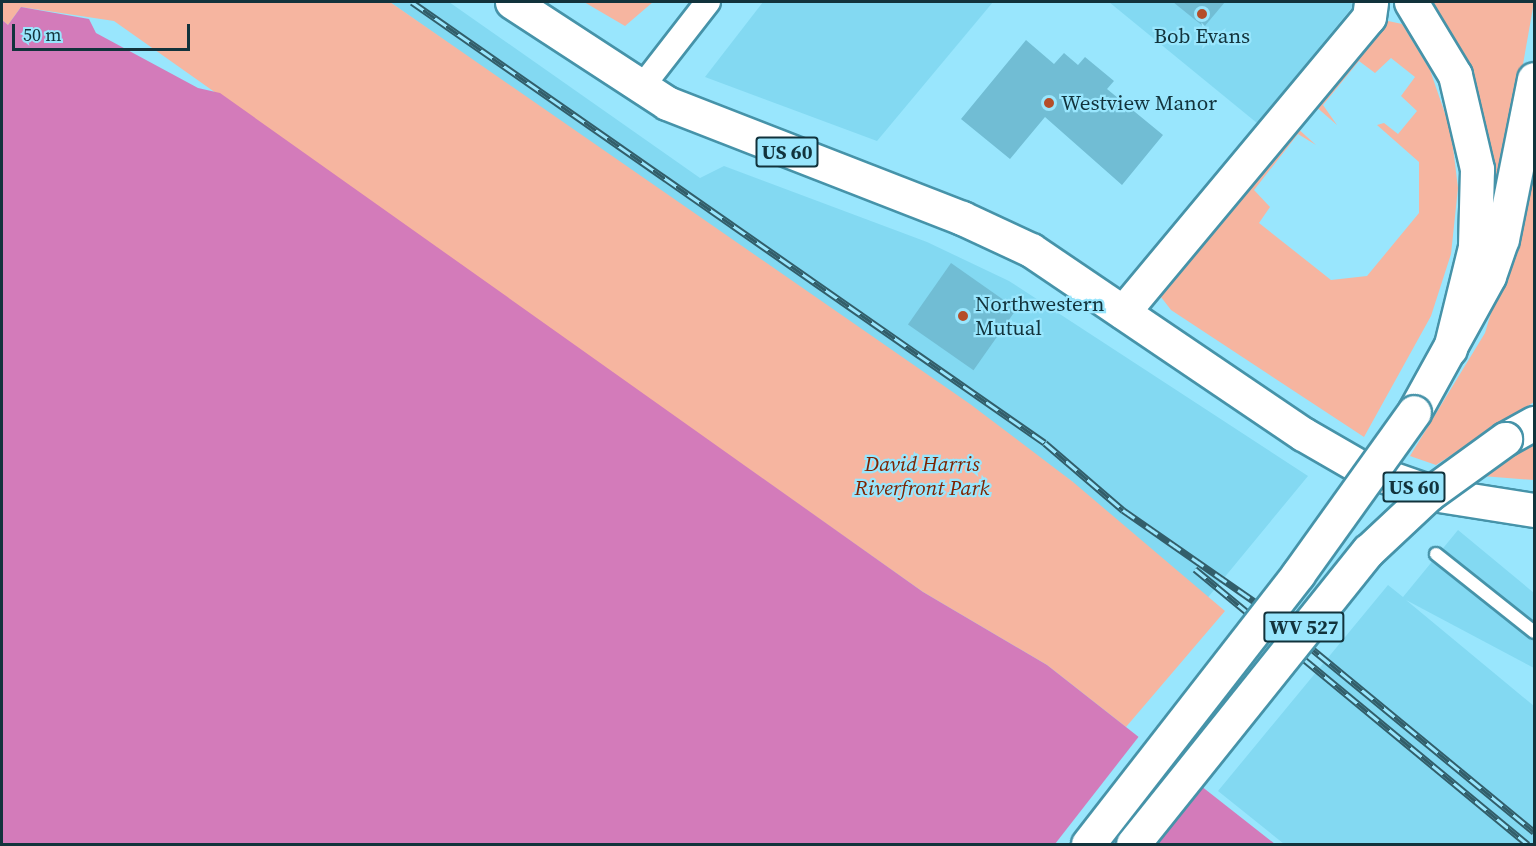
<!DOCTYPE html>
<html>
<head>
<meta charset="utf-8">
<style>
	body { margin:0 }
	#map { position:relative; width:1536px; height:846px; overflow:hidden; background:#99e6fd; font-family:"Source Serif 4",serif }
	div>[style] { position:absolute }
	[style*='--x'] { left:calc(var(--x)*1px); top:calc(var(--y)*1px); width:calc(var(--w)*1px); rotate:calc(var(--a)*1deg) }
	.built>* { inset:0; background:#83d9f2 }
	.green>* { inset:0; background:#f6b5a0 }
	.water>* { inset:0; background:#d37bba }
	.pier>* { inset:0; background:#99e6fd }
	.building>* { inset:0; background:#71bdd4; transform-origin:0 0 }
	.roads { filter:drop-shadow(2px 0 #4693a9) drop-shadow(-2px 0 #4693a9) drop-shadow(0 2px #4693a9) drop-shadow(0 -2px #4693a9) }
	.lane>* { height:12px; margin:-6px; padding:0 6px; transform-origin:6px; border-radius:6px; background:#fff }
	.street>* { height:24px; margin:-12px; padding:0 12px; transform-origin:12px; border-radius:12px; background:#fff }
	.primary>* { height:33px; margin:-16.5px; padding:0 16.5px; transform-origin:16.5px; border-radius:16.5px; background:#fff }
	.rail>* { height:7px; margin-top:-3.5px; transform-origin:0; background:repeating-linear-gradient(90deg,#99e6fd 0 14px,#325e6a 0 28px); box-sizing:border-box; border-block:2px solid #325e6a }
	.bridges { filter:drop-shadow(2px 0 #4693a9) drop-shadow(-2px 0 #4693a9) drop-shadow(0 2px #4693a9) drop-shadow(0 -2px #4693a9) }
	.primary-bridge>* { height:33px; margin:-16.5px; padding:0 16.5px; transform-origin:16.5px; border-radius:16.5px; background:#fff }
	.dots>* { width:16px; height:16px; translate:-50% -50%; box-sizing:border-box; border:3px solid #99e6fd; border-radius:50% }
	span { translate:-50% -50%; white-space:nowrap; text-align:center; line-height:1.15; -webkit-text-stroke:4.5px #99e6fd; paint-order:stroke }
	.shield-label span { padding:2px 4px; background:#99e6fd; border:2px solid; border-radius:4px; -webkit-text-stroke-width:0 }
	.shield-label { font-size:20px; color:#12333c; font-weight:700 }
	.poi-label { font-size:21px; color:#12333c }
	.left { translate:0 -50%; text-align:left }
	.park-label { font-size:21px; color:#7e2300; font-style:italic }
	.frame { position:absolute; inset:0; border:3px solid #12333c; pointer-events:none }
	.scale { position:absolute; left:12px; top:24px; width:178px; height:27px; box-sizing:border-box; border:3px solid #12333c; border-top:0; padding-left:8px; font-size:18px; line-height:21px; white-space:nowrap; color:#12333c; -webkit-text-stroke:4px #99e6fd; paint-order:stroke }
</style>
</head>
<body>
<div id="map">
	<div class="built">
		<div style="clip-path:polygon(390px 2px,449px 2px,700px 178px,724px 166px,927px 242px,1009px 281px,1308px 476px,1115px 710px,1073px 482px)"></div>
		<div style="clip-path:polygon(763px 2px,993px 2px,877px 141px,705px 77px)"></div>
		<div style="clip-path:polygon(1109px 2px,1349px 2px,1354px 5px,1257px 123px)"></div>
		<div style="clip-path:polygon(1458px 530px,1534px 593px,1534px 668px,1406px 600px,1534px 706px,1534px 844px,1284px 844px,1218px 791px,1388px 585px,1403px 597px)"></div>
	</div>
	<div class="green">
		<div style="clip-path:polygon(2px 2px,390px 2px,970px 404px,1073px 482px,1225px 611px,1126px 727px,1047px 665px,923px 592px,114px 21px,21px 7px,8px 25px,2px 20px)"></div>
		<div style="clip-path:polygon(584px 2px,653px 2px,625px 26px)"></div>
		<div style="clip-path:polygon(1425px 2px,1534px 2px,1494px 228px)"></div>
		<div style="clip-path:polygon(1379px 19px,1402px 24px,1430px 70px,1451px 131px,1458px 188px,1451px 254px,1431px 316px,1364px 437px,1171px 310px,1161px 297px,1161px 290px,1296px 127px,1316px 145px,1298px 134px,1254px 190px,1270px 207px,1259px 223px,1331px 280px,1367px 276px,1419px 213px,1419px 162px,1377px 125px,1384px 123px,1398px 134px,1417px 111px,1401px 96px,1415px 77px,1391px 58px,1375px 73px,1359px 61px,1323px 105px,1337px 125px,1314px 105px)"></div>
		<div style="clip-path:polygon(1534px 169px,1534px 402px,1436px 465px,1410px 456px,1485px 333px)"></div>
		<div style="clip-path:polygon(1534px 445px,1534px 480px,1482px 476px,1532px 446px)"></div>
	</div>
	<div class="water">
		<div style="clip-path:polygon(21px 7px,89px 19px,96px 33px,198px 88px,220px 93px,923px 592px,1047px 665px,1275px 844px,2px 844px,2px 20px,8px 25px)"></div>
	</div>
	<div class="pier">
		<div style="clip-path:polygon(1140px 735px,1199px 782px,1151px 844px,1055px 844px)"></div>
	</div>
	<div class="building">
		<div style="clip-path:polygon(1173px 2px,1225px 2px,1204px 27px)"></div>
		<div style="clip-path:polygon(1026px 40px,1054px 64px,1064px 53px,1078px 65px,1085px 57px,1114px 81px,1107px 89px,1163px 135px,1122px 185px,1045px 117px,1010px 159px,961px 119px)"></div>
		<div style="left:951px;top:263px;width:80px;height:75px;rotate:35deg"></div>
	</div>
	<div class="roads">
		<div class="lane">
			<div style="--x:1436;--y:554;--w:125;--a:38.5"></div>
		</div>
		<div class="street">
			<div style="--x:641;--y:88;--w:109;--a:-52.1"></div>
		</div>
		<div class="primary">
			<div style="--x:512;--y:2;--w:185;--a:33.1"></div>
			<div style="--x:667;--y:103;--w:317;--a:21.3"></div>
			<div style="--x:962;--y:218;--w:76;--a:24.9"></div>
			<div style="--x:1031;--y:250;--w:328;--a:34.1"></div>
			<div style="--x:1303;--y:434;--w:68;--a:30"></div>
			<div style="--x:1362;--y:468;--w:82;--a:19.3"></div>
			<div style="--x:1439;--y:495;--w:96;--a:9"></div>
			<div style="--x:1411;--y:2;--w:85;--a:58.9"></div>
			<div style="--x:1455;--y:75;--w:97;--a:76.8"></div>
			<div style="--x:1477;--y:169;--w:78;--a:91.5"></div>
			<div style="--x:1475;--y:247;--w:105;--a:103.8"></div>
			<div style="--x:1123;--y:312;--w:384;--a:-50.2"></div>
			<div style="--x:1369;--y:17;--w:15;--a:-82"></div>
			<div style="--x:1414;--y:412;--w:155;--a:-61.1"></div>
			<div style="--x:1489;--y:276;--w:39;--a:-71"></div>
			<div style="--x:1502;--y:239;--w:163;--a:-78.7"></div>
			<div style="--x:1505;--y:439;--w:33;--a:-29"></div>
		</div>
	</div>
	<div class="rail">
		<div style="--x:412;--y:2;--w:771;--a:34.86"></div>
		<div style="--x:1045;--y:443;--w:103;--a:40.7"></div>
		<div style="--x:1123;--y:510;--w:160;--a:34.8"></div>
		<div style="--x:1254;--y:601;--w:363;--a:39.5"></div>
		<div style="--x:1195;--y:569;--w:432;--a:39.6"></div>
	</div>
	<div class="bridges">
		<div class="primary-bridge">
			<div style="--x:1088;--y:844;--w:342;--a:-52.1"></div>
			<div style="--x:1298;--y:574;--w:199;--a:-54.4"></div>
			<div style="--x:1133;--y:844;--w:376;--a:-51.3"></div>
			<div style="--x:1368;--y:551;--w:83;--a:-43.1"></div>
			<div style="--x:1429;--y:494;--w:94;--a:-35.9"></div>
		</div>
	</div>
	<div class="dots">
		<div style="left:1202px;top:14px;background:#b54e2a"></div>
		<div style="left:1049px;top:103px;background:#b54e2a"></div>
		<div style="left:963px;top:316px;background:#b54e2a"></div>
	</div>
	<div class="shield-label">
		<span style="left:787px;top:152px">US 60</span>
		<span style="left:1414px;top:487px">US 60</span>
		<span style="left:1304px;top:627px">WV 527</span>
	</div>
	<div class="poi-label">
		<span style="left:1202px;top:36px">Bob Evans</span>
		<span class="left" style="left:1061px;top:103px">Westview Manor</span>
		<span class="left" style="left:975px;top:316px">Northwestern<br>Mutual</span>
	</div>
	<div class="park-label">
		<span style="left:922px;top:476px">David Harris<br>Riverfront Park</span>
	</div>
	<div class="frame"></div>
	<div class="scale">50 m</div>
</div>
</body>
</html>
